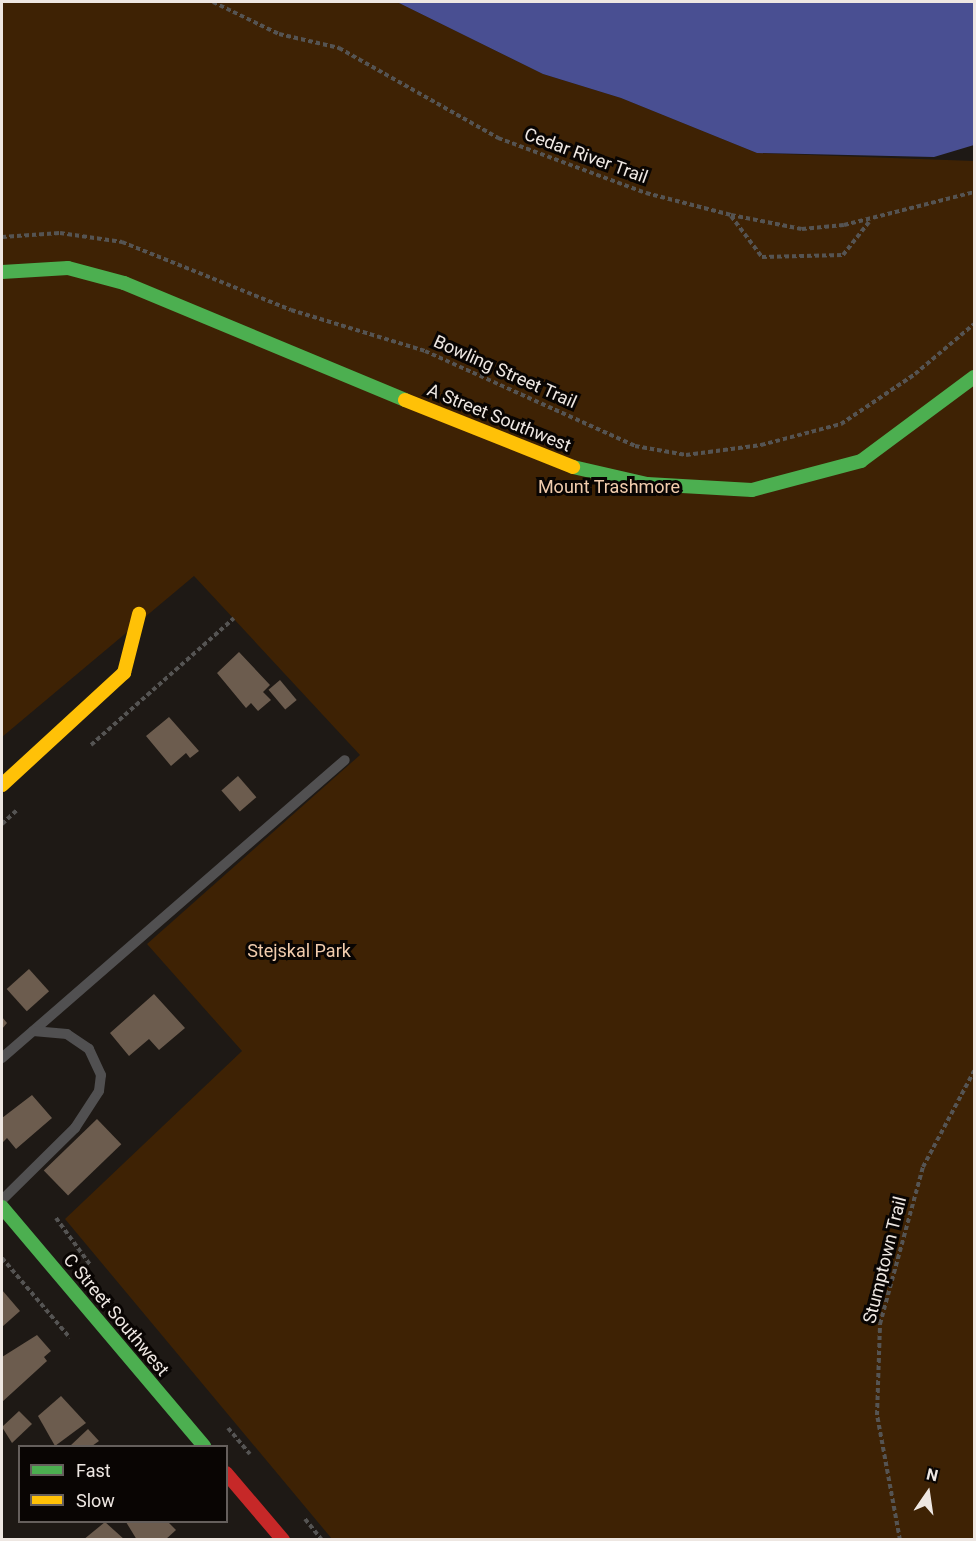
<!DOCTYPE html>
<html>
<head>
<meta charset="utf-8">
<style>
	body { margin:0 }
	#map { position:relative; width:976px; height:1541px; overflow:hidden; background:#1e1915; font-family:Roboto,sans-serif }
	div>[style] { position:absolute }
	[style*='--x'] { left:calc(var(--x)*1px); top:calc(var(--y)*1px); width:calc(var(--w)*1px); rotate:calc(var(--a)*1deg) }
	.green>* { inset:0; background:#3e2204 }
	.water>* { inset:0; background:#494f92 }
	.building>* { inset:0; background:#6c5c4e; transform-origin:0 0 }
	.path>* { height:4px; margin-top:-2px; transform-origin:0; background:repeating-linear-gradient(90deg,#555453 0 4.5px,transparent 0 7.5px) }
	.lane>* { height:10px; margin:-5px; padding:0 5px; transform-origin:5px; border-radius:5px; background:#515051 }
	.fast>* { height:14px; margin:-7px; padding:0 7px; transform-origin:7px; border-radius:7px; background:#4caf50 }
	.slow>* { height:14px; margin:-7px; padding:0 7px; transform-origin:7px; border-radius:7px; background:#ffc107 }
	.jam>* { height:14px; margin:-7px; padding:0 7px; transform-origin:7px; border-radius:7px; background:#c62828 }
	span { translate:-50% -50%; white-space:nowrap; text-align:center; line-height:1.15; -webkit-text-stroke:6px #090503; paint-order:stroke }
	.street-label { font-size:18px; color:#eee7e2 }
	.park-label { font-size:18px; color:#f1ccad }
	.frame { position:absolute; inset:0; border:3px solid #eee7e2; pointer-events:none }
	.legend { position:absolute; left:18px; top:1445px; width:210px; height:78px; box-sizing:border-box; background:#090503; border:2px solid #655f5c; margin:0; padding:8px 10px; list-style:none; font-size:18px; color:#eee7e2 }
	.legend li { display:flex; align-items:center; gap:12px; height:30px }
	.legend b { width:30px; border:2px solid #655f5c }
	.north { position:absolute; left:898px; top:1463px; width:60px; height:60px; -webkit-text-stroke:4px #090503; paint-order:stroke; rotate:13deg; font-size:16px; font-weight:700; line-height:24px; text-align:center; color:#eee7e2 }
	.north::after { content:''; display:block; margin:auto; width:21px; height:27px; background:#eee7e2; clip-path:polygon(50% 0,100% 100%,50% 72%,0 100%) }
</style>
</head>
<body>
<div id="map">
	<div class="green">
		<div style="clip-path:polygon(2px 2px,397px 2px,543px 74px,621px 98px,757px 153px,974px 161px,974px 1539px,332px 1539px,65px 1219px,242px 1051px,147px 944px,360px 755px,194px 576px,2px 737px)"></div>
	</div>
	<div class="water">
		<div style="clip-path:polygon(397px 2px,974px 2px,974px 145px,934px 157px,757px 153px,621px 98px,543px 74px)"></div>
	</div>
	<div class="building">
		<div style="clip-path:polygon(239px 652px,270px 685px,263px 692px,271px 700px,258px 711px,251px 703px,246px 708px,217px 673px)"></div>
		<div style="left:280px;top:680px;width:26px;height:15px;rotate:50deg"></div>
		<div style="clip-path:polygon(169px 717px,199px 751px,190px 758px,186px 753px,171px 766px,146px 736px)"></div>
		<div style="left:238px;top:776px;width:28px;height:22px;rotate:49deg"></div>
		<div style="left:29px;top:969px;width:30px;height:30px;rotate:48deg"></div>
		<div style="clip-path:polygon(154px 994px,185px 1028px,159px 1050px,149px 1039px,129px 1056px,110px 1033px)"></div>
		<div style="clip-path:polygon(2px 1017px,7px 1023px,2px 1029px)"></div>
		<div style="clip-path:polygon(32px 1095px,52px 1118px,16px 1149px,7px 1138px,2px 1143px,2px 1118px)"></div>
		<div style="left:97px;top:1119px;width:35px;height:74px;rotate:46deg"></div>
		<div style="clip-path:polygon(2px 1290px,20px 1311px,2px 1327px)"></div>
		<div style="clip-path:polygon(37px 1335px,51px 1351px,44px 1357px,47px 1361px,2px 1402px,2px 1357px)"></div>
		<div style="clip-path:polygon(61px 1396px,86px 1423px,55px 1446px,38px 1416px)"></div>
		<div style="clip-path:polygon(19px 1411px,32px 1424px,12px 1443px,2px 1427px)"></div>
		<div style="clip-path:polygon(88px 1429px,99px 1441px,92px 1446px,70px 1446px)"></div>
		<div style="clip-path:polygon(105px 1522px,125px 1540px,83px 1540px)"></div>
		<div style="clip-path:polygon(126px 1522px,168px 1522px,176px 1530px,165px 1540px,137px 1540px)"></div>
	</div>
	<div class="path">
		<div style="--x:213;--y:2;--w:73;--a:25.9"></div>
		<div style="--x:279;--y:34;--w:62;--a:13.1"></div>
		<div style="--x:339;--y:48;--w:183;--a:29.5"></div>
		<div style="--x:498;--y:138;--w:158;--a:20.4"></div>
		<div style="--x:646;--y:193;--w:88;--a:14.5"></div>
		<div style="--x:731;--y:215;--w:72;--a:11.2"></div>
		<div style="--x:802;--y:229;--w:42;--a:-5.4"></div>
		<div style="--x:844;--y:225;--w:134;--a:-14.2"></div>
		<div style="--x:731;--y:216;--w:51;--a:52.9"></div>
		<div style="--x:762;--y:257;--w:81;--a:-1.4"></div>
		<div style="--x:843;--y:255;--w:42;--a:-51.8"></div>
		<div style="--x:2;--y:237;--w:58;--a:-3.9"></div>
		<div style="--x:60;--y:233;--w:63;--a:8.3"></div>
		<div style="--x:122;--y:242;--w:182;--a:21.9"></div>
		<div style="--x:291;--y:310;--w:140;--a:17"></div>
		<div style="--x:425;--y:351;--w:230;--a:24.3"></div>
		<div style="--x:635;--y:446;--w:52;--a:10"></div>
		<div style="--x:686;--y:455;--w:76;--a:-7.6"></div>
		<div style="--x:761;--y:445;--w:83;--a:-14.7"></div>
		<div style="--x:841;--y:424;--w:89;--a:-34"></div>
		<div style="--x:915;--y:374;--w:77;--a:-40.3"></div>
		<div style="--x:91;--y:745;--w:191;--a:-41.6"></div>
		<div style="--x:2;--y:824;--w:22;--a:-43"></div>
		<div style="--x:56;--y:1218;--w:59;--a:53.9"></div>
		<div style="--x:2;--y:1258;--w:105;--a:49.6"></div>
		<div style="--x:228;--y:1428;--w:34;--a:50"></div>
		<div style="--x:305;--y:1519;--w:27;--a:51"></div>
		<div style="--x:900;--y:1540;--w:127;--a:-100.4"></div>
		<div style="--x:877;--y:1415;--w:91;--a:-88.1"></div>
		<div style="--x:880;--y:1324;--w:163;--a:-74.7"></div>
		<div style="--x:923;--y:1167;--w:109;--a:-62"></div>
	</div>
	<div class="lane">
		<div style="--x:2;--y:1058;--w:454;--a:-41"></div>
		<div style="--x:2;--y:1200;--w:103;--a:-44.6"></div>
		<div style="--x:75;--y:1128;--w:44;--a:-57"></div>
		<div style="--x:99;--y:1091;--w:16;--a:-83"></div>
		<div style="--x:101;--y:1075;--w:29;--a:-115"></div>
		<div style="--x:89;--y:1049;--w:27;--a:-146"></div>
		<div style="--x:67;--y:1034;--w:34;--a:-175"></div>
	</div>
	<div class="fast">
		<div style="--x:2;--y:272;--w:66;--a:-3.5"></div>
		<div style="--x:68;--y:268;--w:58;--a:15"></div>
		<div style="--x:124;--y:283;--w:304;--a:22.6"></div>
		<div style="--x:573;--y:467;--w:76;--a:12.9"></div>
		<div style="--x:647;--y:484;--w:105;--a:3.3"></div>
		<div style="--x:752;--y:490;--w:113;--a:-14.9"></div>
		<div style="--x:861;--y:461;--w:141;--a:-36.6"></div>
		<div style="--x:2;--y:1207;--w:313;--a:49.8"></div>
	</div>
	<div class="slow">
		<div style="--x:405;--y:400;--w:181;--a:21.7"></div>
		<div style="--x:2;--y:785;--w:166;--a:-42.6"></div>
		<div style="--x:124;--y:673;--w:61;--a:-75.7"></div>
	</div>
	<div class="jam">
		<div style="--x:226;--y:1473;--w:88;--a:49.6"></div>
	</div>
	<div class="street-label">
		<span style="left:586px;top:156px;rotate:20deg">Cedar River Trail</span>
		<span style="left:505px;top:372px;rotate:24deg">Bowling Street Trail</span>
		<span style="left:499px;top:418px;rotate:22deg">A Street Southwest</span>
		<span style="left:885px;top:1260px;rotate:-76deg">Stumptown Trail</span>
		<span style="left:116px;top:1315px;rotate:50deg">C Street Southwest</span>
	</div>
	<div class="park-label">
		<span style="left:609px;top:487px">Mount Trashmore</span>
		<span style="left:299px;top:951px">Stejskal Park</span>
	</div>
	<div class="frame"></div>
	<ul class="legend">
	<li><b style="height:8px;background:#4caf50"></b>Fast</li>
	<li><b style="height:8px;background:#ffc107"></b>Slow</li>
	</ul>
	<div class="north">N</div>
</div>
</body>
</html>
